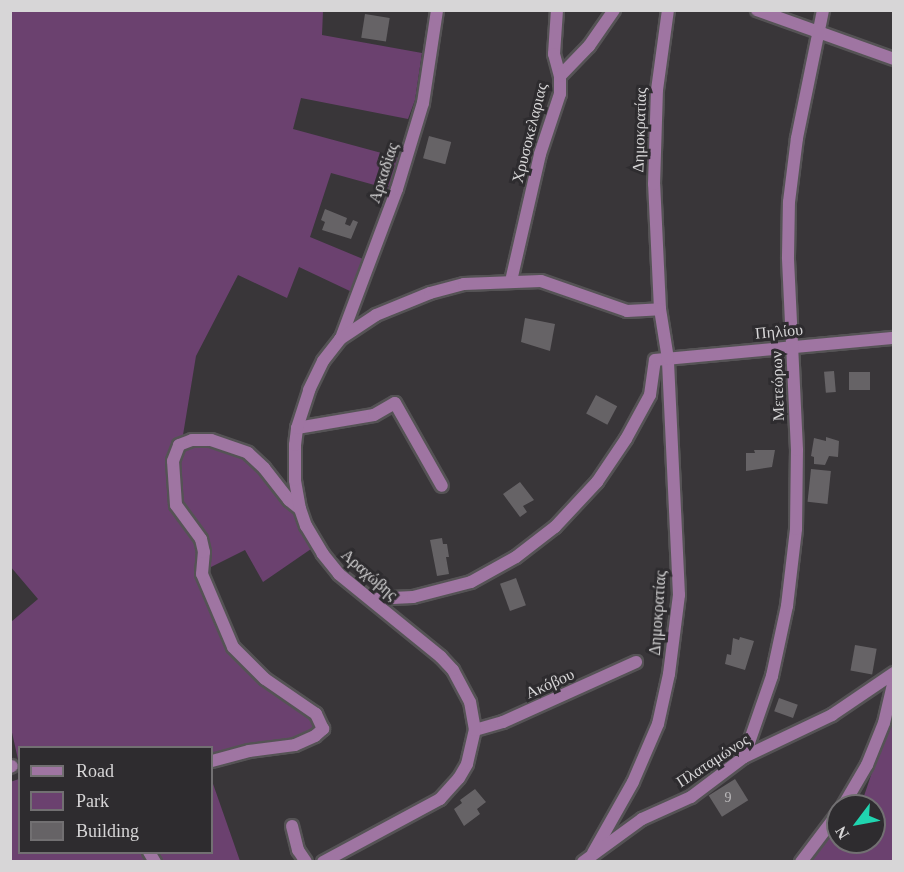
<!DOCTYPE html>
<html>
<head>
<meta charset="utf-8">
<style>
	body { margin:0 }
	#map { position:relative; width:904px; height:872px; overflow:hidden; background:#393639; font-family:Georgia,serif }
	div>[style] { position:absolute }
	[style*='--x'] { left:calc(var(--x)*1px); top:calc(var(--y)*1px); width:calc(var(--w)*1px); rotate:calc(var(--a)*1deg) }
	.green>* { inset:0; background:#6b416f }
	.building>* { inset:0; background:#666366; transform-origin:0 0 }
	.roads { filter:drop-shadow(2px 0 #555355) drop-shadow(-2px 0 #555355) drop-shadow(0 2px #555355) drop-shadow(0 -2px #555355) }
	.minor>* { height:12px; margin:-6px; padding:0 6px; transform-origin:6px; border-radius:6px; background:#9f75a2 }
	span { translate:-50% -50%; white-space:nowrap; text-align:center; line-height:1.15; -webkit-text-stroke:6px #2e2c2f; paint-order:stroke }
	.number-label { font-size:14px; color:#bbb9bb }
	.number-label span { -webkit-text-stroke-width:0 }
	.street-label { font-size:16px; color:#d7d6d7 }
	.frame { position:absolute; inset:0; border:12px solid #d7d6d7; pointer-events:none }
	.legend { position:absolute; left:18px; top:746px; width:195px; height:108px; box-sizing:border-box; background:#2e2c2f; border:2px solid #727072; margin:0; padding:8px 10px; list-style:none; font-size:18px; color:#d7d6d7 }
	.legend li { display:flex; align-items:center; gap:12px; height:30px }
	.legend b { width:30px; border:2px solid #727072 }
	.north { position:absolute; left:826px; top:794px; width:60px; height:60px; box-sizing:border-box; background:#2e2c2f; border:2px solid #727072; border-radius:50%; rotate:238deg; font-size:16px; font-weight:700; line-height:24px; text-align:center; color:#d7d6d7 }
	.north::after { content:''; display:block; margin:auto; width:21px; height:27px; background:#20d5b0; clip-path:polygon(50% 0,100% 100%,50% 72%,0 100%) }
</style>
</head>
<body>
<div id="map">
	<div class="green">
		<div style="clip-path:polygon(10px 11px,323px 11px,322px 35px,422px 53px,415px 100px,408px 119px,301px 98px,293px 129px,400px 158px,389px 189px,331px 173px,310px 237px,363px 259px,352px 292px,299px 267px,287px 298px,238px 275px,196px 356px,183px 435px,188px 444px,207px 443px,248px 457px,290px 506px,311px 549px,263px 582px,245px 550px,199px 573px,230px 648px,321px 725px,300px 741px,212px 759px,212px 748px,20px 748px,19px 764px,11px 728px,11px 622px,38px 599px,10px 566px)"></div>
		<div style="clip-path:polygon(893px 710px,893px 861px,813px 862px,809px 859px,838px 830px,838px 842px,874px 842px,874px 806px,856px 806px,864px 796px)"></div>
		<div style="clip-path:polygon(19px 779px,20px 852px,212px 852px,212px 781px,240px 861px,11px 861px,10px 782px)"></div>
	</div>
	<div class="building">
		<div style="left:365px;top:14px;width:25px;height:24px;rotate:9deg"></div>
		<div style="left:429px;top:136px;width:23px;height:23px;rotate:15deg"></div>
		<div style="clip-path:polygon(325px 209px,347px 218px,345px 224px,350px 226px,353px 220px,358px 222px,351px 239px,322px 230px,325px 222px,321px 220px)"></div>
		<div style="clip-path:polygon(525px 318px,555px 324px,550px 351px,521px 342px)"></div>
		<div style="left:834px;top:371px;width:21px;height:10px;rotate:85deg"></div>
		<div style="left:870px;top:372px;width:18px;height:21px;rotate:90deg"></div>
		<div style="left:596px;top:395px;width:24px;height:21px;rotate:28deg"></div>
		<div style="clip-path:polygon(826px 437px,839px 441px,838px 457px,829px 456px,825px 465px,814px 464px,814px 457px,811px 456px,814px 438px,826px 441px)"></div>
		<div style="clip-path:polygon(754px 450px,775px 450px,772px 467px,746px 471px,746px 453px,755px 453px)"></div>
		<div style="left:811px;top:469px;width:20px;height:33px;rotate:6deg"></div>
		<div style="clip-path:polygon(520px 482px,534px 500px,523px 506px,527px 512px,520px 517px,503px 494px)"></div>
		<div style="clip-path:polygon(442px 538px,443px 544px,447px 544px,449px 557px,446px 557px,449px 574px,437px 576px,430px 540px)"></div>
		<div style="left:516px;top:578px;width:29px;height:17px;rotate:70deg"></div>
		<div style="clip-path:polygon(740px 637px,754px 641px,745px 670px,725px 664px,727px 654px,731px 655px,733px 638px,739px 640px)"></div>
		<div style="left:855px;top:645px;width:22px;height:26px;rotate:10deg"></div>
		<div style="left:779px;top:698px;width:20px;height:14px;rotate:20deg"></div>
		<div style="left:735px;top:779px;width:25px;height:31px;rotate:58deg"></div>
		<div style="clip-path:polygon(475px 789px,486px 802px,477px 809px,480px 814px,464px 826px,454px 809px,462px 803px,460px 800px)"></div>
	</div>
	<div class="roads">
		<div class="minor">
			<div style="--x:557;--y:10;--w:44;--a:93.9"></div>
			<div style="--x:554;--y:54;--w:23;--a:75"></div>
			<div style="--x:757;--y:10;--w:145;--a:19.7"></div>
			<div style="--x:511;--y:281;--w:130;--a:-77.1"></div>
			<div style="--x:540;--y:154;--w:63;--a:-71.6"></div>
			<div style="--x:560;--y:94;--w:18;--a:-90"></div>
			<div style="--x:560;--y:76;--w:42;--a:-46"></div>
			<div style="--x:589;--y:46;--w:44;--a:-55.2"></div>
			<div style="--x:341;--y:338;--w:159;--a:-69.4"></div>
			<div style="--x:397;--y:189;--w:90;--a:-73.2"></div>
			<div style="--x:423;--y:103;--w:94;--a:-81.4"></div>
			<div style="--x:297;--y:428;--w:78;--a:-9.6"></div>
			<div style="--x:374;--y:415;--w:24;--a:-30"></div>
			<div style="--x:395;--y:403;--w:95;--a:60.5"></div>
			<div style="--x:372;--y:599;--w:41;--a:-2.8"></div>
			<div style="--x:413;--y:597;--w:60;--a:-14.5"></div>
			<div style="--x:471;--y:582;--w:51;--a:-29.1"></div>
			<div style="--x:516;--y:557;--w:49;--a:-37.6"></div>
			<div style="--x:555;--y:527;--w:62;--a:-47"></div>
			<div style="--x:597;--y:482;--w:52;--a:-56"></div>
			<div style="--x:626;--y:439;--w:50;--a:-61.4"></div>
			<div style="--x:650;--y:395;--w:35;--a:-82"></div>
			<div style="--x:655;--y:360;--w:240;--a:-5.3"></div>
			<div style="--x:475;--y:730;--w:29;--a:-16"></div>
			<div style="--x:503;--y:722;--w:146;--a:-24.3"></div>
			<div style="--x:744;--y:757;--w:86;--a:-70.9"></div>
			<div style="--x:772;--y:676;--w:72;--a:-77.9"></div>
			<div style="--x:787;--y:606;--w:78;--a:-83.3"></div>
			<div style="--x:796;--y:529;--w:79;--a:-89.3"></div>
			<div style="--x:797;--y:450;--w:193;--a:-92.7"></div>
			<div style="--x:788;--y:257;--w:55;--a:-89"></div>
			<div style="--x:789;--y:202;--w:64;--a:-82.9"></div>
			<div style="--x:797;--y:138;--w:131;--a:-78.5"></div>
			<div style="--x:212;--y:761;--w:38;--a:-15"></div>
			<div style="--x:249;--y:751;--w:46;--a:-7.4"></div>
			<div style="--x:295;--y:745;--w:22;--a:-24"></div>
			<div style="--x:315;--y:736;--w:11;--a:-41"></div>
			<div style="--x:323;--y:729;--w:17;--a:-115"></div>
			<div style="--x:316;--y:714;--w:62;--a:-145.5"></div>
			<div style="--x:265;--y:679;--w:45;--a:-135"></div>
			<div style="--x:233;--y:647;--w:79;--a:-113"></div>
			<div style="--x:202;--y:574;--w:22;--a:-85"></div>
			<div style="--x:204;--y:552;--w:13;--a:-103"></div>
			<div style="--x:201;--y:539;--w:42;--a:-126.3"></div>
			<div style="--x:176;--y:505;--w:44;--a:-93.9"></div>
			<div style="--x:173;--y:461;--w:17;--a:-69"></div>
			<div style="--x:179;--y:445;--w:14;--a:-21"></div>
			<div style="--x:192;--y:440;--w:19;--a:0"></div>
			<div style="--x:211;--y:440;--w:39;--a:19"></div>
			<div style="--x:248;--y:453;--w:22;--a:43"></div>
			<div style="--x:264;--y:468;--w:41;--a:52"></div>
			<div style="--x:289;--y:500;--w:14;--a:39"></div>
			<div style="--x:10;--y:767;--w:2;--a:-27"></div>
			<div style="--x:843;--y:806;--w:48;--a:-59.7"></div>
			<div style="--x:867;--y:765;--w:45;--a:-68"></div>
			<div style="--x:884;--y:723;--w:44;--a:-76.9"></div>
			<div style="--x:292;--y:826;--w:25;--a:76"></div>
			<div style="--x:298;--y:850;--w:14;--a:56"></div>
			<div style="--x:149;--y:852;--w:12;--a:59"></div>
			<div style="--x:593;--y:853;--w:81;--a:-60.6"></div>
			<div style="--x:633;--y:782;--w:63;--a:-66.7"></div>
			<div style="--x:658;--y:724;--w:51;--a:-77.6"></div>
			<div style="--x:669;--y:674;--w:80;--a:-82.8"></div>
			<div style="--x:679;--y:595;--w:236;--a:-92.7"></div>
			<div style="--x:668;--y:359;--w:51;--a:-99.1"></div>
			<div style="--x:660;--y:309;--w:125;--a:-92.7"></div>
			<div style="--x:654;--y:184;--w:94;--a:-88.2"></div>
			<div style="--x:657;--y:90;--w:81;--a:-82.2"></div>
			<div style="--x:323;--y:862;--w:133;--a:-28.3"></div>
			<div style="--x:440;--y:799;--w:28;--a:-48"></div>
			<div style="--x:459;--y:778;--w:16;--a:-60"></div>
			<div style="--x:467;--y:764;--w:35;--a:-77"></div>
			<div style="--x:475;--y:730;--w:28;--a:-100"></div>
			<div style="--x:470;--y:702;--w:36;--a:-118"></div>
			<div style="--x:453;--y:670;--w:18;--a:-133"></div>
			<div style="--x:441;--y:657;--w:132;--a:-140.9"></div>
			<div style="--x:339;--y:574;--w:26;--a:-129"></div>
			<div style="--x:323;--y:554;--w:33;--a:-121"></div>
			<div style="--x:306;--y:526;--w:18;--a:-109"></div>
			<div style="--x:300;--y:509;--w:29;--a:-100"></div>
			<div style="--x:295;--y:480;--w:35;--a:-90"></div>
			<div style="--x:295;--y:445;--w:17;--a:-83"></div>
			<div style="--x:297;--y:428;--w:40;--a:-72"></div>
			<div style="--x:309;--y:390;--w:32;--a:-64"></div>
			<div style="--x:323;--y:361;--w:28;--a:-52"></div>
			<div style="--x:340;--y:339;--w:43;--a:-33.7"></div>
			<div style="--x:376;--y:315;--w:58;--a:-22.2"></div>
			<div style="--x:430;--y:293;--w:35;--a:-15"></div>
			<div style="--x:464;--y:284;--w:77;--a:-2.2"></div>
			<div style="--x:541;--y:281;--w:91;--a:19.2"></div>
			<div style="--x:627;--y:311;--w:33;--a:-3"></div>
			<div style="--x:583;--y:862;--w:73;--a:-36.1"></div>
			<div style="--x:642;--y:819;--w:54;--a:-24.2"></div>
			<div style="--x:691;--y:797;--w:66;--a:-37"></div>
			<div style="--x:744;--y:757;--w:98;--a:-25.5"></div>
			<div style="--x:832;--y:715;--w:75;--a:-34.1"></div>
			<div style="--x:801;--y:862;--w:61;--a:-52.9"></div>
		</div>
	</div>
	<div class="number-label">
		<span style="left:728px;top:798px">9</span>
	</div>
	<div class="street-label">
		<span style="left:640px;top:130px;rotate:-88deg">Δημοκρατίας</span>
		<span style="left:530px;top:133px;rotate:-76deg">Χρυσοκελαριας</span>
		<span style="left:384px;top:173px;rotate:-72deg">Αρκαδίας</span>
		<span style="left:779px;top:332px;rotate:-5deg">Πηλίου</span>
		<span style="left:778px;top:386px;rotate:-92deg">Μετεώρων</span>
		<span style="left:369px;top:575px;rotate:41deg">Αραχώβης</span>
		<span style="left:658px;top:613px;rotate:-86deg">Δημοκρατίας</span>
		<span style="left:550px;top:684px;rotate:-24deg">Ακόβου</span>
		<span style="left:713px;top:761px;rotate:-33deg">Πλαταμώνος</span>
	</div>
	<div class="frame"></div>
	<ul class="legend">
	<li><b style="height:8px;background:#9f75a2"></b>Road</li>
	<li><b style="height:16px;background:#6b416f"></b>Park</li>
	<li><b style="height:16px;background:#666366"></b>Building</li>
	</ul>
	<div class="north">N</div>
</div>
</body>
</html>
